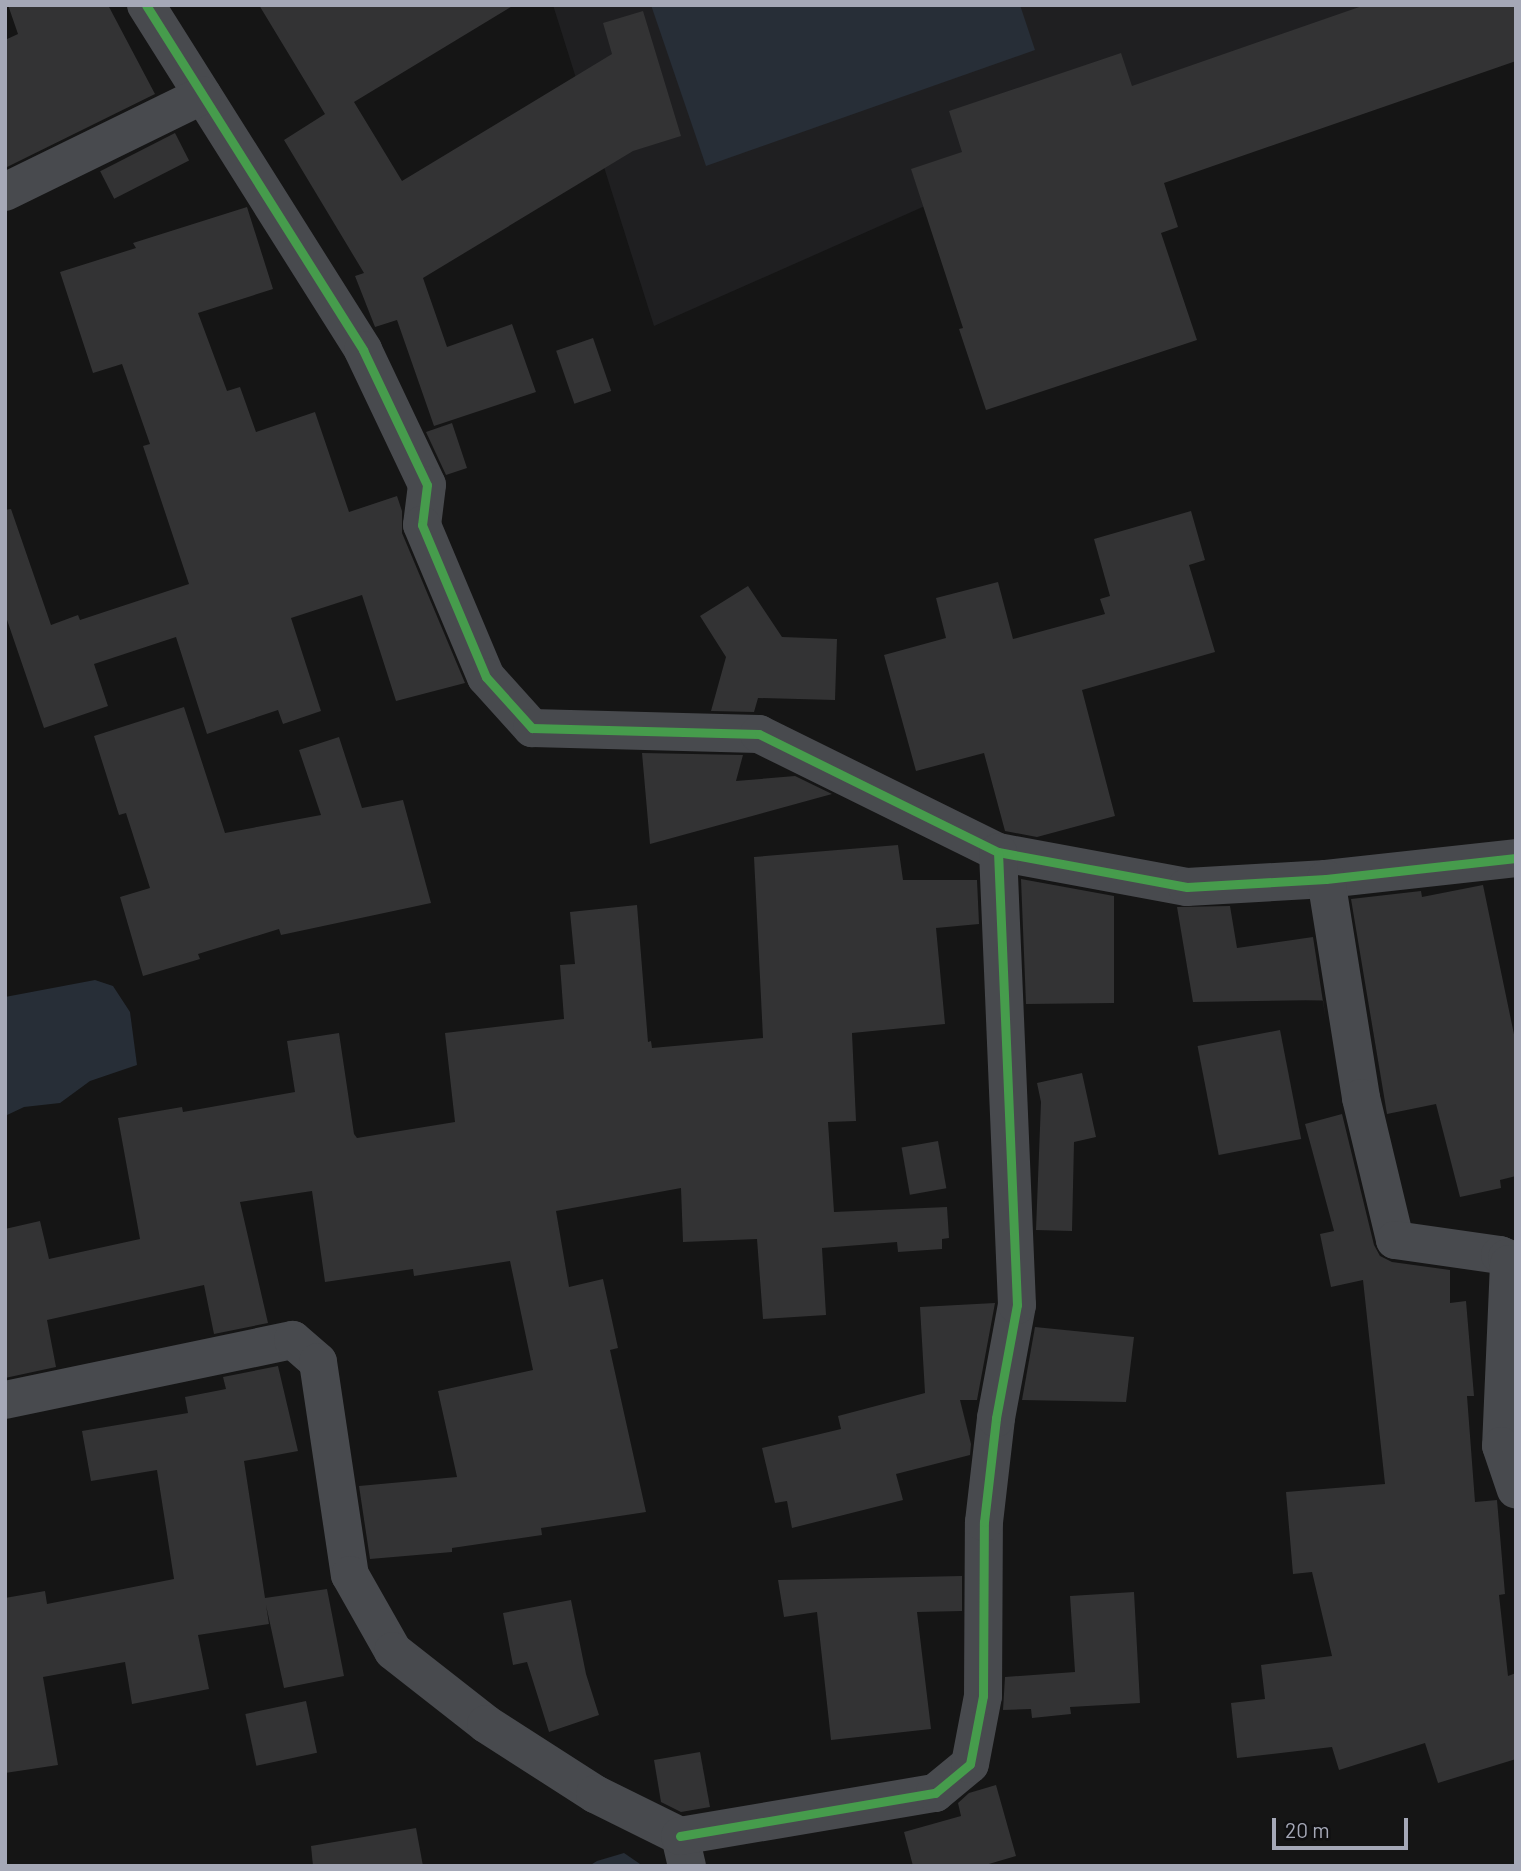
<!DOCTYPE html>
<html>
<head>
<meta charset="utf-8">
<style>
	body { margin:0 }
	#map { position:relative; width:1521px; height:1871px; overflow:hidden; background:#151515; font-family:Barlow,sans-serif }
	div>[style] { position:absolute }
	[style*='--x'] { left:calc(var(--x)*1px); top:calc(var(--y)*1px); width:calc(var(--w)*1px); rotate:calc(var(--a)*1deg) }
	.built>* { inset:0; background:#1f1f21 }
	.water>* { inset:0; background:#272e37 }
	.building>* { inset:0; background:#333334; transform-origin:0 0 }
	.street>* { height:38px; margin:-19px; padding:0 19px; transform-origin:19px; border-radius:19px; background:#484a4e }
	.cycleway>* { height:9px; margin:-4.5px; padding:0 4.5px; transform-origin:4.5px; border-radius:4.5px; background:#469c4c }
	span { translate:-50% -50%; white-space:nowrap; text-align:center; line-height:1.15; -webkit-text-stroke:7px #0f0f11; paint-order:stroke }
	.frame { position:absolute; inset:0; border:7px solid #a5a8b7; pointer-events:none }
	.scale { position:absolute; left:1272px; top:1818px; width:136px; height:32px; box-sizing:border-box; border:4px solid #a5a8b7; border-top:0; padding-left:9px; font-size:21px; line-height:24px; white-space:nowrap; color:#a5a8b7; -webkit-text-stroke:5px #0f0f11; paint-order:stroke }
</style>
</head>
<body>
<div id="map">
	<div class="built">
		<div style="clip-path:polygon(553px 5px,1379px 5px,654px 326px)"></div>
	</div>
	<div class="water">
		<div style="clip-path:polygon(651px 5px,1020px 5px,1035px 50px,706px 166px)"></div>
		<div style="clip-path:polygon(95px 980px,113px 986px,130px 1012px,137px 1065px,90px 1081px,60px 1103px,24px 1107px,5px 1116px,5px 997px)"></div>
		<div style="clip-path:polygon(624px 1853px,643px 1866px,589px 1866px,597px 1861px)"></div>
	</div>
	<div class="building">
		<div style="clip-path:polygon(8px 5px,108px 5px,155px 94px,5px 168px,5px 40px,18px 34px)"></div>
		<div style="clip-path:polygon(259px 5px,514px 5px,354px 102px,402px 181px,612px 54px,603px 23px,643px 11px,681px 136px,633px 151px,423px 278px,447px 347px,512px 324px,536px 392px,434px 426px,397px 320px,375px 327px,355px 276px,364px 273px,284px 140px,325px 114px)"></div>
		<div style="clip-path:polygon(1365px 5px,1516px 5px,1516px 61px,1164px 183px,1178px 227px,1161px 233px,1197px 340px,986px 410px,959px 329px,963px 328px,911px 169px,962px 152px,949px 111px,1121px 53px,1132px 86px)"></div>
		<div style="left:175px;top:133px;width:31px;height:84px;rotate:63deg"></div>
		<div style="clip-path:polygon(247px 207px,273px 289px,198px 313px,227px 391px,240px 387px,256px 432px,315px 412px,349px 512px,397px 496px,402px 511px,402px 533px,465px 683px,396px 701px,362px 595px,291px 618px,321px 711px,283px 724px,278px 710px,207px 734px,176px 637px,94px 664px,108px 706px,44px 728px,5px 614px,5px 510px,11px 509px,51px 625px,78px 615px,80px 620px,189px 584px,143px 446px,150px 444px,122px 364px,93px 373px,60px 272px,136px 248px,133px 243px)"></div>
		<div style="left:593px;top:338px;width:56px;height:39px;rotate:71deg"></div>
		<div style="clip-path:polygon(452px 423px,467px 468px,446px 475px,426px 432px)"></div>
		<div style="clip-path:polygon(1191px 511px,1205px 560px,1189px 565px,1215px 652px,1082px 690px,1115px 816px,1037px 837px,1005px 831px,984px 753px,916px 771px,884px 655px,946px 638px,936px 598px,998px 582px,1013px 639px,1105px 614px,1100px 599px,1110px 596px,1094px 539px)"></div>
		<div style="clip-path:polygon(748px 586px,782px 637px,837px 639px,835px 700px,758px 698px,754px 712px,711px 711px,726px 657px,700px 616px)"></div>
		<div style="clip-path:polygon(184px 707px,225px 833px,321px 815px,299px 750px,339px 737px,362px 808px,403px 800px,431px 903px,281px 935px,279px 929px,198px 954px,200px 959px,143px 976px,120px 897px,150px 888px,126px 813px,119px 815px,94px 736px)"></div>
		<div style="clip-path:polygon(642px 753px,743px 755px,736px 781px,795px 776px,832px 794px,650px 844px)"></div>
		<div style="clip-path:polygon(898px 845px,903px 880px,977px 880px,979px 924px,936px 928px,945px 1024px,852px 1033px,856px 1121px,828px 1122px,834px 1212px,947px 1207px,949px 1238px,942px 1239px,942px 1249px,898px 1252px,897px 1242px,822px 1248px,826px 1315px,763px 1319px,757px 1239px,683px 1242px,681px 1188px,556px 1211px,569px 1287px,603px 1279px,618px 1348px,610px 1350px,646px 1512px,541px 1528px,542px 1535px,452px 1548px,452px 1552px,370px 1559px,359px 1486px,457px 1477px,438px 1391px,533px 1370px,510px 1261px,414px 1276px,413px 1269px,325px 1282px,312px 1191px,240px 1202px,268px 1323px,214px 1334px,204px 1285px,47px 1320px,56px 1367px,5px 1378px,5px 1229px,40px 1221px,49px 1259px,140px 1239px,118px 1118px,182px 1107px,183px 1112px,295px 1092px,287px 1041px,339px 1033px,354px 1134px,357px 1138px,455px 1122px,445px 1033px,564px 1019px,560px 965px,575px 964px,570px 912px,637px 905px,648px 1042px,651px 1041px,652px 1048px,763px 1038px,754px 857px)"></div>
		<div style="clip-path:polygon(1021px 879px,1114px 896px,1114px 1003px,1026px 1004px)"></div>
		<div style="clip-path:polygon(1483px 885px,1516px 1044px,1516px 1176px,1500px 1180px,1501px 1188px,1460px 1197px,1436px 1104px,1387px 1114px,1351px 899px,1421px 891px,1422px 897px)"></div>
		<div style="clip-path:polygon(1230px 906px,1237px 948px,1313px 937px,1326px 1021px,1323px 1000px,1193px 1002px,1177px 907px)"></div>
		<div style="left:1280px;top:1030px;width:111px;height:84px;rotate:79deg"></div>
		<div style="clip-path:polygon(1082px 1073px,1096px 1137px,1074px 1142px,1072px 1231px,1036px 1230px,1041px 1102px,1037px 1083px)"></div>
		<div style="clip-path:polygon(1342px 1114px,1374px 1245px,1380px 1256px,1392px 1262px,1450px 1270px,1450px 1303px,1466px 1301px,1474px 1396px,1467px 1396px,1475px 1502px,1497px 1500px,1505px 1594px,1499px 1595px,1508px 1676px,1516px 1673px,1516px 1759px,1438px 1783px,1425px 1743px,1339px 1770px,1332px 1747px,1237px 1758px,1231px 1703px,1265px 1699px,1261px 1665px,1332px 1656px,1312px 1572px,1293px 1574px,1286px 1492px,1385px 1484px,1363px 1280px,1331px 1287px,1320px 1234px,1334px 1231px,1305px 1124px)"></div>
		<div style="left:938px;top:1141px;width:48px;height:37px;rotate:80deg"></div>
		<div style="clip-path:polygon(995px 1303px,977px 1400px,960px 1400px,971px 1444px,970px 1455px,896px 1474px,903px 1500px,792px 1528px,787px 1501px,775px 1503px,762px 1448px,841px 1429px,838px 1416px,925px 1393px,920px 1307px)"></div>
		<div style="clip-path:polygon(1035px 1327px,1134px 1337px,1126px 1402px,1022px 1400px)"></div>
		<div style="clip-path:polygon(278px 1366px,298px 1451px,244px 1461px,265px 1598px,327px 1589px,344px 1676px,284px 1688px,266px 1605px,269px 1624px,198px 1635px,209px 1689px,132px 1704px,125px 1662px,43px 1677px,58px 1765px,5px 1773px,5px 1598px,45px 1591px,47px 1604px,174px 1579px,157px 1470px,91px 1481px,82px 1431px,188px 1413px,185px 1397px,226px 1389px,223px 1377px)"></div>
		<div style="clip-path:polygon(962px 1576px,962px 1611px,917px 1612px,931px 1729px,831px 1740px,817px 1612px,784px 1617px,778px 1580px)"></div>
		<div style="clip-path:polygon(1134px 1592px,1140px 1703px,1070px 1707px,1071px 1714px,1032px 1718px,1031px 1709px,1003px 1710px,1005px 1677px,1075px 1672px,1070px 1596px)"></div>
		<div style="clip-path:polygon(571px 1600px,586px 1674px,599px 1715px,549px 1732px,527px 1662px,513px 1665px,503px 1613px)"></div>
		<div style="left:306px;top:1701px;width:53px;height:62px;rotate:78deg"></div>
		<div style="clip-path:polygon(700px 1752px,710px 1807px,681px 1812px,661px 1802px,654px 1760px)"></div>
		<div style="clip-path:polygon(996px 1785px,1016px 1856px,982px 1866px,913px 1866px,904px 1832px,961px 1816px,958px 1803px,969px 1793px)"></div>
		<div style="clip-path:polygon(416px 1828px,423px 1866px,313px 1866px,311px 1846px)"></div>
	</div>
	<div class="street">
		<div style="--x:146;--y:5;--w:408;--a:57.8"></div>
		<div style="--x:363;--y:350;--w:149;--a:64.6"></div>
		<div style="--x:427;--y:485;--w:40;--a:97.1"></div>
		<div style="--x:422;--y:525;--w:165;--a:67.2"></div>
		<div style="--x:486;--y:677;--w:69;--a:48"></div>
		<div style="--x:532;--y:728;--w:227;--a:1.5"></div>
		<div style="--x:759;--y:734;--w:267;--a:26.3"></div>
		<div style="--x:998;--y:852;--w:192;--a:10.5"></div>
		<div style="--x:1187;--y:887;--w:139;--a:-3.3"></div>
		<div style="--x:1326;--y:879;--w:191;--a:-6.3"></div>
		<div style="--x:5;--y:192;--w:220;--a:-26.1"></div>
		<div style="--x:1326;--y:879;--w:222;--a:80.9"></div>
		<div style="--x:1361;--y:1098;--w:146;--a:76.5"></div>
		<div style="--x:1395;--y:1240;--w:106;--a:8.1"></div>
		<div style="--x:1500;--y:1255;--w:8;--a:23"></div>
		<div style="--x:1507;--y:1258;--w:6;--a:72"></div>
		<div style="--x:1509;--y:1264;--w:182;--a:92.5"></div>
		<div style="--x:1501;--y:1446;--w:46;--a:71.2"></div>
		<div style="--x:5;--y:1400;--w:294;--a:-11.8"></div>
		<div style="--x:293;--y:1340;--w:33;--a:41"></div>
		<div style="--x:318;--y:1362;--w:215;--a:81.5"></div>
		<div style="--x:350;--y:1575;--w:87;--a:60.5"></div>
		<div style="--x:393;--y:1651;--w:118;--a:38.1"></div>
		<div style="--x:486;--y:1724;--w:130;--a:32.7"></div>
		<div style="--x:595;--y:1794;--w:95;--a:26.3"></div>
		<div style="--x:680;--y:1836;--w:31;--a:77"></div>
		<div style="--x:680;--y:1836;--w:259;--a:-9.6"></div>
		<div style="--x:935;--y:1793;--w:45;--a:-39.6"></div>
		<div style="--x:970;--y:1764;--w:69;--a:-79.2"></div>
		<div style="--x:983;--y:1696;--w:174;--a:-89.7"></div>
		<div style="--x:984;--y:1522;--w:105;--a:-83.4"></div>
		<div style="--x:996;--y:1418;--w:115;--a:-79.5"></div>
		<div style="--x:1017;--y:1305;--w:453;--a:-92.4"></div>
	</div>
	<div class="cycleway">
		<div style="--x:146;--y:5;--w:408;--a:57.8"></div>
		<div style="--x:363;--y:350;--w:149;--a:64.6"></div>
		<div style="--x:427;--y:485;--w:40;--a:97.1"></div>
		<div style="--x:422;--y:525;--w:165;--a:67.2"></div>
		<div style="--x:486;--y:677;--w:69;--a:48"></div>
		<div style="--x:532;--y:728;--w:227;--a:1.5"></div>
		<div style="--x:759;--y:734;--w:267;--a:26.3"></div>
		<div style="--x:998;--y:852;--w:192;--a:10.5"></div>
		<div style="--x:1187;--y:887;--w:139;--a:-3.3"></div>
		<div style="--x:1326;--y:879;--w:191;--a:-6.3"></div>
		<div style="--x:680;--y:1836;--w:259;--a:-9.6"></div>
		<div style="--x:935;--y:1793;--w:45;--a:-39.6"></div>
		<div style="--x:970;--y:1764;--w:69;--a:-79.2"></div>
		<div style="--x:983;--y:1696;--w:174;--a:-89.7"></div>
		<div style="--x:984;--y:1522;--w:105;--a:-83.4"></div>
		<div style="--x:996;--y:1418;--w:115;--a:-79.5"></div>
		<div style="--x:1017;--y:1305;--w:453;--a:-92.4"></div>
	</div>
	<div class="frame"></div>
	<div class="scale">20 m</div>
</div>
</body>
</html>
